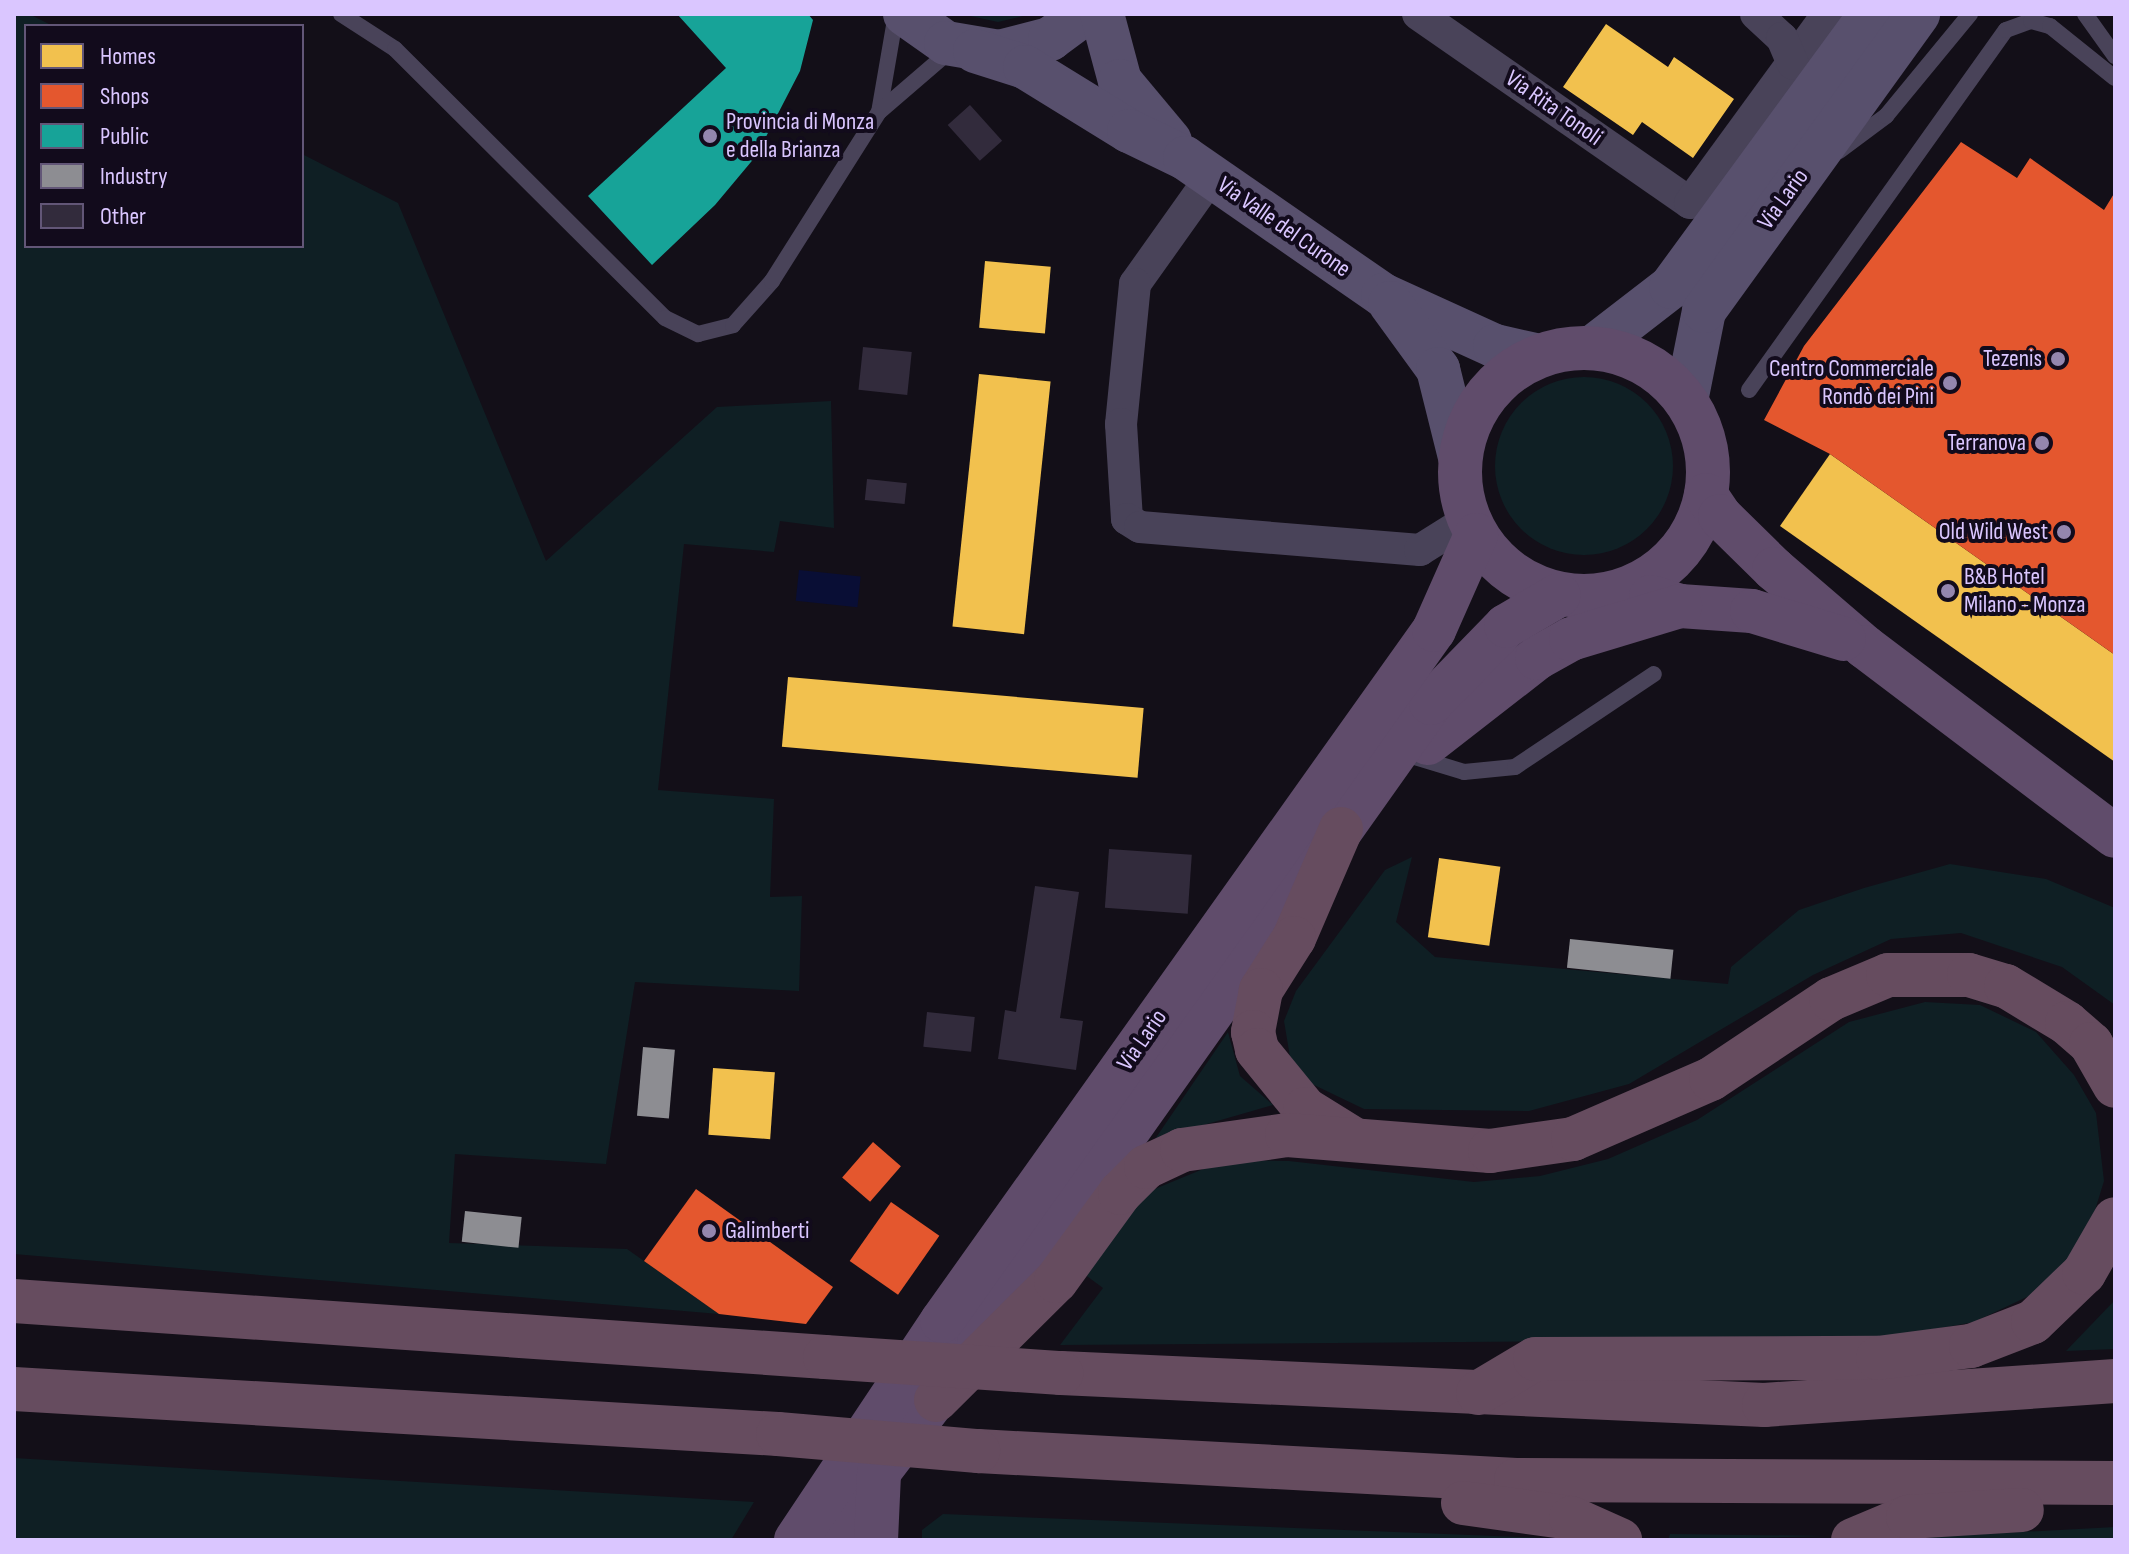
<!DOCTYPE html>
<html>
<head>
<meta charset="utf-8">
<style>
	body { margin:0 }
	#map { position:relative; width:2129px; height:1554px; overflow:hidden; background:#130f18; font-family:"Sofia Sans Condensed",sans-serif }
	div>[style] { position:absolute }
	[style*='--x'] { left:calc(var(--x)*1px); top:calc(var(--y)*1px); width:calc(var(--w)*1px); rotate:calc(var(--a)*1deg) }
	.green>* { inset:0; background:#0f1f24 }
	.round { border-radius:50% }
	.water>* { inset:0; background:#090e35; transform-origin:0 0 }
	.homes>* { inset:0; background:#f2c14e; transform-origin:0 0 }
	.shops>* { inset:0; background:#e4572e; transform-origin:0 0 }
	.public>* { inset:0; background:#17a398 }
	.industry>* { inset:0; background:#8d8d92; transform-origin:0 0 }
	.building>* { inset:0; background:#322b3c; transform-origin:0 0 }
	.lane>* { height:16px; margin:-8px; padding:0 8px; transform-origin:8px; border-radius:8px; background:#494359 }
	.street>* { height:32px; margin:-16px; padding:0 16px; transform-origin:16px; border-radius:16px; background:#494359 }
	.secondary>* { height:44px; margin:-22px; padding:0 22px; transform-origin:22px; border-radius:22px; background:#58506d }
	.primary>* { height:44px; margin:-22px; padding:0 22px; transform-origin:22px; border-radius:22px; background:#604c6b }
	.primary>.ring { margin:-22px; padding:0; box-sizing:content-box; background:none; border:44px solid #604c6b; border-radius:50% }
	.highway>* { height:44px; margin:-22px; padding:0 22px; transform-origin:22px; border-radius:22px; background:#664c5f }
	.highway-bridge>* { height:44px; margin:-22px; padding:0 22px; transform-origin:22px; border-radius:22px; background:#664c5f }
	.dots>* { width:22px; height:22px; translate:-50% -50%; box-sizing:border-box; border:4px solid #120b1c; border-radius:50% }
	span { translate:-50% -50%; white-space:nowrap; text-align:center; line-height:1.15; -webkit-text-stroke:8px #120b1c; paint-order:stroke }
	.street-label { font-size:24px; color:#dac6ff }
	.poi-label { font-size:24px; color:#dac6ff }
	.left { translate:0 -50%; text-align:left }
	.right { translate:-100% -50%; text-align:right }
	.frame { position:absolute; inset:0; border:16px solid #dac6ff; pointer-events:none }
	.legend { position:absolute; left:24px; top:24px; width:280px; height:224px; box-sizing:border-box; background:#120b1c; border:2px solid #625677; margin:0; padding:10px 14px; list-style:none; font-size:24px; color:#dac6ff }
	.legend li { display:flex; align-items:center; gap:16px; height:40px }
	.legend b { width:40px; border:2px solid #625677 }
</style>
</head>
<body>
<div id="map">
	<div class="green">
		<div style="clip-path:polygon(14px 14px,29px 14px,53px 26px,26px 26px,26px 246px,302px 246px,302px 154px,398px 203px,546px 561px,717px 407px,831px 401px,834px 528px,780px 521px,774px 552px,684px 544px,658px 790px,774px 799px,770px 897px,802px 896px,799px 991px,635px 982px,606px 1164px,455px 1154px,449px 1243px,627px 1249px,719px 1314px,14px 1254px)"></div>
		<div style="clip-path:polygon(961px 14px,1031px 14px,998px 22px)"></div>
		<div class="round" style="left:1495px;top:377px;width:178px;height:178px"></div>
		<div style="clip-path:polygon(1412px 857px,1396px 922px,1435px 957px,1728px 984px,1731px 967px,1799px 910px,1864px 888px,1950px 864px,2046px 879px,2115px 908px,2115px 1005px,2062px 967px,1961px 933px,1891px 939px,1813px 975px,1629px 1084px,1529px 1111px,1364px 1109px,1312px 1084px,1290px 1057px,1284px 1021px,1296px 991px,1385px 870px)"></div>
		<div style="clip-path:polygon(1925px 1002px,1980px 1005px,2036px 1032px,2074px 1075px,2096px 1113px,2104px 1181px,2084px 1246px,2031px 1295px,1974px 1322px,1879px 1339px,1060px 1345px,1103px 1288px,1080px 1271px,1145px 1193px,1225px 1160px,1289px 1161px,1474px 1182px,1540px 1176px,1608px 1159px,1697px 1120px,1849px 1022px)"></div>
		<div style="clip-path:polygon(1228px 1032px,1240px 1076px,1273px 1105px,1155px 1139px)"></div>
		<div style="clip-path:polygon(2115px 1300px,2115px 1349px,2066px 1351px)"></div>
		<div style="clip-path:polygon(14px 1458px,754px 1502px,731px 1540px,14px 1540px)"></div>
		<div style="clip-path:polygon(943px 1514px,1546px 1538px,1554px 1540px,922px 1540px,922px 1530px)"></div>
		<div style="clip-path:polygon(2115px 1527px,2115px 1540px,1907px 1540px,1910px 1538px)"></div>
		<div style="clip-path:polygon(1670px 1534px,1828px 1536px,1668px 1540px)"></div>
	</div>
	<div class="water">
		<div style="left:799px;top:570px;width:62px;height:31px;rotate:6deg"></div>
	</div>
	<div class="homes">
		<div style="clip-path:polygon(1606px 24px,1668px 67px,1674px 57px,1734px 99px,1693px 158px,1642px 122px,1633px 135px,1563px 87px)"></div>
		<div style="left:985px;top:261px;width:66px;height:67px;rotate:5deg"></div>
		<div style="left:979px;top:374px;width:72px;height:254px;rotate:6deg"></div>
		<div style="clip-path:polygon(1830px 454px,2115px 655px,2115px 762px,1780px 526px)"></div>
		<div style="left:788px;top:677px;width:357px;height:70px;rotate:5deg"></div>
		<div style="left:1439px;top:858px;width:62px;height:80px;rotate:8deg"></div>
		<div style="left:713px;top:1068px;width:62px;height:67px;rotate:4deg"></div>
	</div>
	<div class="shops">
		<div style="clip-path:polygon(1961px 142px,2017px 178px,2030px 158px,2104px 210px,2115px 192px,2115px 655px,1830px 454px,1764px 420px,1804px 346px)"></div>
		<div style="left:873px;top:1142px;width:37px;height:47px;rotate:41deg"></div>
		<div style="clip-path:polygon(696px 1189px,833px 1287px,806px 1324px,719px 1314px,644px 1261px)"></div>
		<div style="left:891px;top:1202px;width:59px;height:72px;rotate:35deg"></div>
	</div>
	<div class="public">
		<div style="clip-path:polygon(677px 14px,808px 14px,813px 20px,800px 71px,756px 156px,715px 205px,652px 265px,588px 196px,726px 68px)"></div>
	</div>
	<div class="industry">
		<div style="left:1570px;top:939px;width:104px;height:29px;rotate:6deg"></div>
		<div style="left:643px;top:1047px;width:32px;height:69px;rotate:5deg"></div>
		<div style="left:465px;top:1211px;width:57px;height:31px;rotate:6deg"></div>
	</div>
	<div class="building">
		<div style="left:970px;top:105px;width:48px;height:30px;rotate:48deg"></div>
		<div style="left:863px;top:347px;width:49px;height:43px;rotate:6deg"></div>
		<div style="left:867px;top:479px;width:40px;height:21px;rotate:6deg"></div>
		<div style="left:1109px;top:849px;width:83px;height:59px;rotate:4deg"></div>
		<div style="clip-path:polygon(1035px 886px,1079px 892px,1060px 1018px,1083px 1021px,1076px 1070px,998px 1059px,1005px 1010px,1016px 1012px)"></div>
		<div style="left:927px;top:1012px;width:48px;height:35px;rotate:6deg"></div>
	</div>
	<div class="lane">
		<div style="--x:341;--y:14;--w:64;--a:32.9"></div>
		<div style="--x:395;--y:49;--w:381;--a:44.9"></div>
		<div style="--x:665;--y:318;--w:37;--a:26"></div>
		<div style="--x:698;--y:334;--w:36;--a:-14"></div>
		<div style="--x:733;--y:325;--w:59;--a:-48.4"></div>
		<div style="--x:772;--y:281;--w:200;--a:-57.7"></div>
		<div style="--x:896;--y:14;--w:99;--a:99.8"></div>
		<div style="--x:879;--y:112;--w:95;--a:-40.7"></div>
		<div style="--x:2085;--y:14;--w:52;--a:54.5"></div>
		<div style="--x:1839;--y:151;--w:59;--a:-36.7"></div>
		<div style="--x:1886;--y:116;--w:132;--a:-50.5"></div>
		<div style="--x:1749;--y:390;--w:442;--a:-54.5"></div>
		<div style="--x:2006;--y:30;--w:27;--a:-20"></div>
		<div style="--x:2031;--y:21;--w:20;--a:15"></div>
		<div style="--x:2050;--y:26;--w:83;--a:38.7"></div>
		<div style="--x:1415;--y:757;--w:51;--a:17"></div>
		<div style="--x:1464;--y:772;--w:51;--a:-5.6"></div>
		<div style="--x:1515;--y:767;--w:167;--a:-33.8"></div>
	</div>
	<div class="street">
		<div style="--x:1418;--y:14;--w:331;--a:34.8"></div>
		<div style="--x:1690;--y:203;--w:234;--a:-53.9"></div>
		<div style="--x:1756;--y:14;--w:35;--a:43"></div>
		<div style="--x:1782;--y:38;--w:28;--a:67"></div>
		<div style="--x:1211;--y:177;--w:131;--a:125.4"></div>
		<div style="--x:1135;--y:284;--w:141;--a:95.7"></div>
		<div style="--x:1121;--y:424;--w:95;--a:86.4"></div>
		<div style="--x:1127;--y:519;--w:15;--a:32"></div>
		<div style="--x:1140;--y:527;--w:281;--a:4.7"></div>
		<div style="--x:1420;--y:550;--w:57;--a:-32"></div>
	</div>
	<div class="secondary">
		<div style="--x:905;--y:14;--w:50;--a:35.3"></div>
		<div style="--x:946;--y:43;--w:54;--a:9.6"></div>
		<div style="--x:999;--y:52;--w:53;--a:-14.3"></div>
		<div style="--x:1050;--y:39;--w:42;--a:-36.3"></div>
		<div style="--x:1102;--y:14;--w:69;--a:75"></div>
		<div style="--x:1120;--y:81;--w:78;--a:50.2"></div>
		<div style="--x:975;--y:51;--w:52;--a:17.7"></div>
		<div style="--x:1025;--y:67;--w:122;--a:31.6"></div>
		<div style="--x:1129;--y:131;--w:62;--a:25.7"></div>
		<div style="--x:1185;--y:158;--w:241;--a:34.7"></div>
		<div style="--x:1383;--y:295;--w:123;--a:24.5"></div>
		<div style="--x:1495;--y:346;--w:41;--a:12.7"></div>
		<div style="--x:1390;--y:303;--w:82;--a:54"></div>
		<div style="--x:1438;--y:369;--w:91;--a:76"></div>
		<div style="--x:1592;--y:348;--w:100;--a:-37.7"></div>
		<div style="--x:1671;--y:287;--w:338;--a:-53.8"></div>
		<div style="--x:1686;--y:401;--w:92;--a:-78.7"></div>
		<div style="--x:1704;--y:311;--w:366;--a:-54.2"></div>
	</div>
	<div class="primary">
		<div class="ring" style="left:1460px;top:348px;width:204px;height:204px"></div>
		<div style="--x:1706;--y:495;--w:25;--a:56"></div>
		<div style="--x:1720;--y:516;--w:76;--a:44.5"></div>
		<div style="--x:1774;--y:569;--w:120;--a:40.6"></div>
		<div style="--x:1865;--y:647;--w:313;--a:37.1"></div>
		<div style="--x:1651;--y:597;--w:30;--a:17"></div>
		<div style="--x:1680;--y:606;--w:72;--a:4"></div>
		<div style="--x:1752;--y:611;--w:96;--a:16.9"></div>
		<div style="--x:1428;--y:743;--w:138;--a:-37.9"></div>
		<div style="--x:1537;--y:658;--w:39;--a:-29"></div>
		<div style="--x:1571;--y:639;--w:114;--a:-16.8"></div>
		<div style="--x:833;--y:1532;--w:240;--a:-52.6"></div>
		<div style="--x:979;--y:1341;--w:782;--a:-54.68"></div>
		<div style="--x:1431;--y:703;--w:107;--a:-45.8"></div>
		<div style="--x:1506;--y:626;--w:61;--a:-30.3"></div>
		<div style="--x:796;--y:1540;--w:263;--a:-56.3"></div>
		<div style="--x:942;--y:1321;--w:848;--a:-54.55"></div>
		<div style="--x:1434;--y:630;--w:104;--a:-66.1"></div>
		<div style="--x:876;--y:1540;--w:67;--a:-87.4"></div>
	</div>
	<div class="highway">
		<div style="--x:1341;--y:829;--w:119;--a:113.3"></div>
		<div style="--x:1294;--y:938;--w:62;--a:122.4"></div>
		<div style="--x:1261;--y:990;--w:43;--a:100.8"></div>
		<div style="--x:1253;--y:1032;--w:18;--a:77"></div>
		<div style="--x:1257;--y:1050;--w:76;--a:50.9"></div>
		<div style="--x:1305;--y:1109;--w:55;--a:31.7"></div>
		<div style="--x:14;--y:1301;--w:813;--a:3.95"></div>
		<div style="--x:1061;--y:1373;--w:704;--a:2.61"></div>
		<div style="--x:1764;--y:1405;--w:352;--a:-3.9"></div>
		<div style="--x:14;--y:1389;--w:765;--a:3.37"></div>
		<div style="--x:1478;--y:1393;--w:66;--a:-30.8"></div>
		<div style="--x:1535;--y:1359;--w:343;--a:-0.2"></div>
		<div style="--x:1878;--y:1358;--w:94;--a:-7.4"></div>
		<div style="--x:1971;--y:1346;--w:66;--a:-21.2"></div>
		<div style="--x:2033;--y:1322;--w:71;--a:-43.9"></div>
		<div style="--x:2084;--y:1273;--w:62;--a:-60.1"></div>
		<div style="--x:936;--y:1400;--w:169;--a:-44.8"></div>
		<div style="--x:1056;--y:1281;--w:109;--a:-54"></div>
		<div style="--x:1120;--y:1193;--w:37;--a:-45"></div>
		<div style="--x:1146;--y:1167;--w:40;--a:-25"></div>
		<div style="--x:1182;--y:1150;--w:106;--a:-8.1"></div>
		<div style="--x:1287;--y:1135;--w:204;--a:4.5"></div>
		<div style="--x:1490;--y:1151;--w:84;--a:-8.2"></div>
		<div style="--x:1573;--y:1139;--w:150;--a:-23.5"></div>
		<div style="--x:1711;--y:1079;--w:144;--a:-33.7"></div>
		<div style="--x:1831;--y:999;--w:62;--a:-22.8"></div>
		<div style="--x:1888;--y:975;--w:81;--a:0"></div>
		<div style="--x:1969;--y:975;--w:39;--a:17"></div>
		<div style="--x:2006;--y:986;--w:71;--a:31.2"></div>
		<div style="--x:2067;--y:1023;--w:32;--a:41"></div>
		<div style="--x:2091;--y:1044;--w:48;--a:60.3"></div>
		<div style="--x:978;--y:1451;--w:539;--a:3.09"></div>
		<div style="--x:1516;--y:1480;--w:599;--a:0.29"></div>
		<div style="--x:1463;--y:1503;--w:109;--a:7.9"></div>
		<div style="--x:1571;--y:1518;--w:54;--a:24.2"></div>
		<div style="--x:1853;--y:1540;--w:60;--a:-22.7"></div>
		<div style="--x:1908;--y:1517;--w:114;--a:-3.5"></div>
	</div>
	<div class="highway-bridge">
		<div style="--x:825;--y:1357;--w:237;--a:3.9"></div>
		<div style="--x:778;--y:1434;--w:201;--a:4.9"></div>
	</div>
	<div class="dots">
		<div style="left:710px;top:136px;background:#9486ae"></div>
		<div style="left:2058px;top:359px;background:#9486ae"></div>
		<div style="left:1950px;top:383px;background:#9486ae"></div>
		<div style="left:2042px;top:443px;background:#9486ae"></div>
		<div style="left:2064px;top:532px;background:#9486ae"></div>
		<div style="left:1948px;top:591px;background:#9486ae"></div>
		<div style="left:709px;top:1231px;background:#9486ae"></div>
	</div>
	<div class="street-label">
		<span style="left:1554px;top:108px;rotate:35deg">Via Rita Tonoli</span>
		<span style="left:1783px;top:199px;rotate:-54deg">Via Lario</span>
		<span style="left:1284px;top:227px;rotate:35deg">Via Valle del Curone</span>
		<span style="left:1142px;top:1040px;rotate:-55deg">Via Lario</span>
	</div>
	<div class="poi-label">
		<span class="left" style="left:726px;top:136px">Provincia di Monza<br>e della Brianza</span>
		<span class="right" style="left:2042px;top:359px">Tezenis</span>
		<span class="right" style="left:1934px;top:383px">Centro Commerciale<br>Rondò dei Pini</span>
		<span class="right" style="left:2026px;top:443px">Terranova</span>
		<span class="right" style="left:2048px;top:532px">Old Wild West</span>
		<span class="left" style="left:1964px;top:591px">B&amp;B Hotel<br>Milano - Monza</span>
		<span class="left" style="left:725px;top:1231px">Galimberti</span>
	</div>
	<div class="frame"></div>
	<ul class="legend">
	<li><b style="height:22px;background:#f2c14e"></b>Homes</li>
	<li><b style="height:22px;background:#e4572e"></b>Shops</li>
	<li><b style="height:22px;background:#17a398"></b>Public</li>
	<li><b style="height:22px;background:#8d8d92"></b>Industry</li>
	<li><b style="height:22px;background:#322b3c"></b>Other</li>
	</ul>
</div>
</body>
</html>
